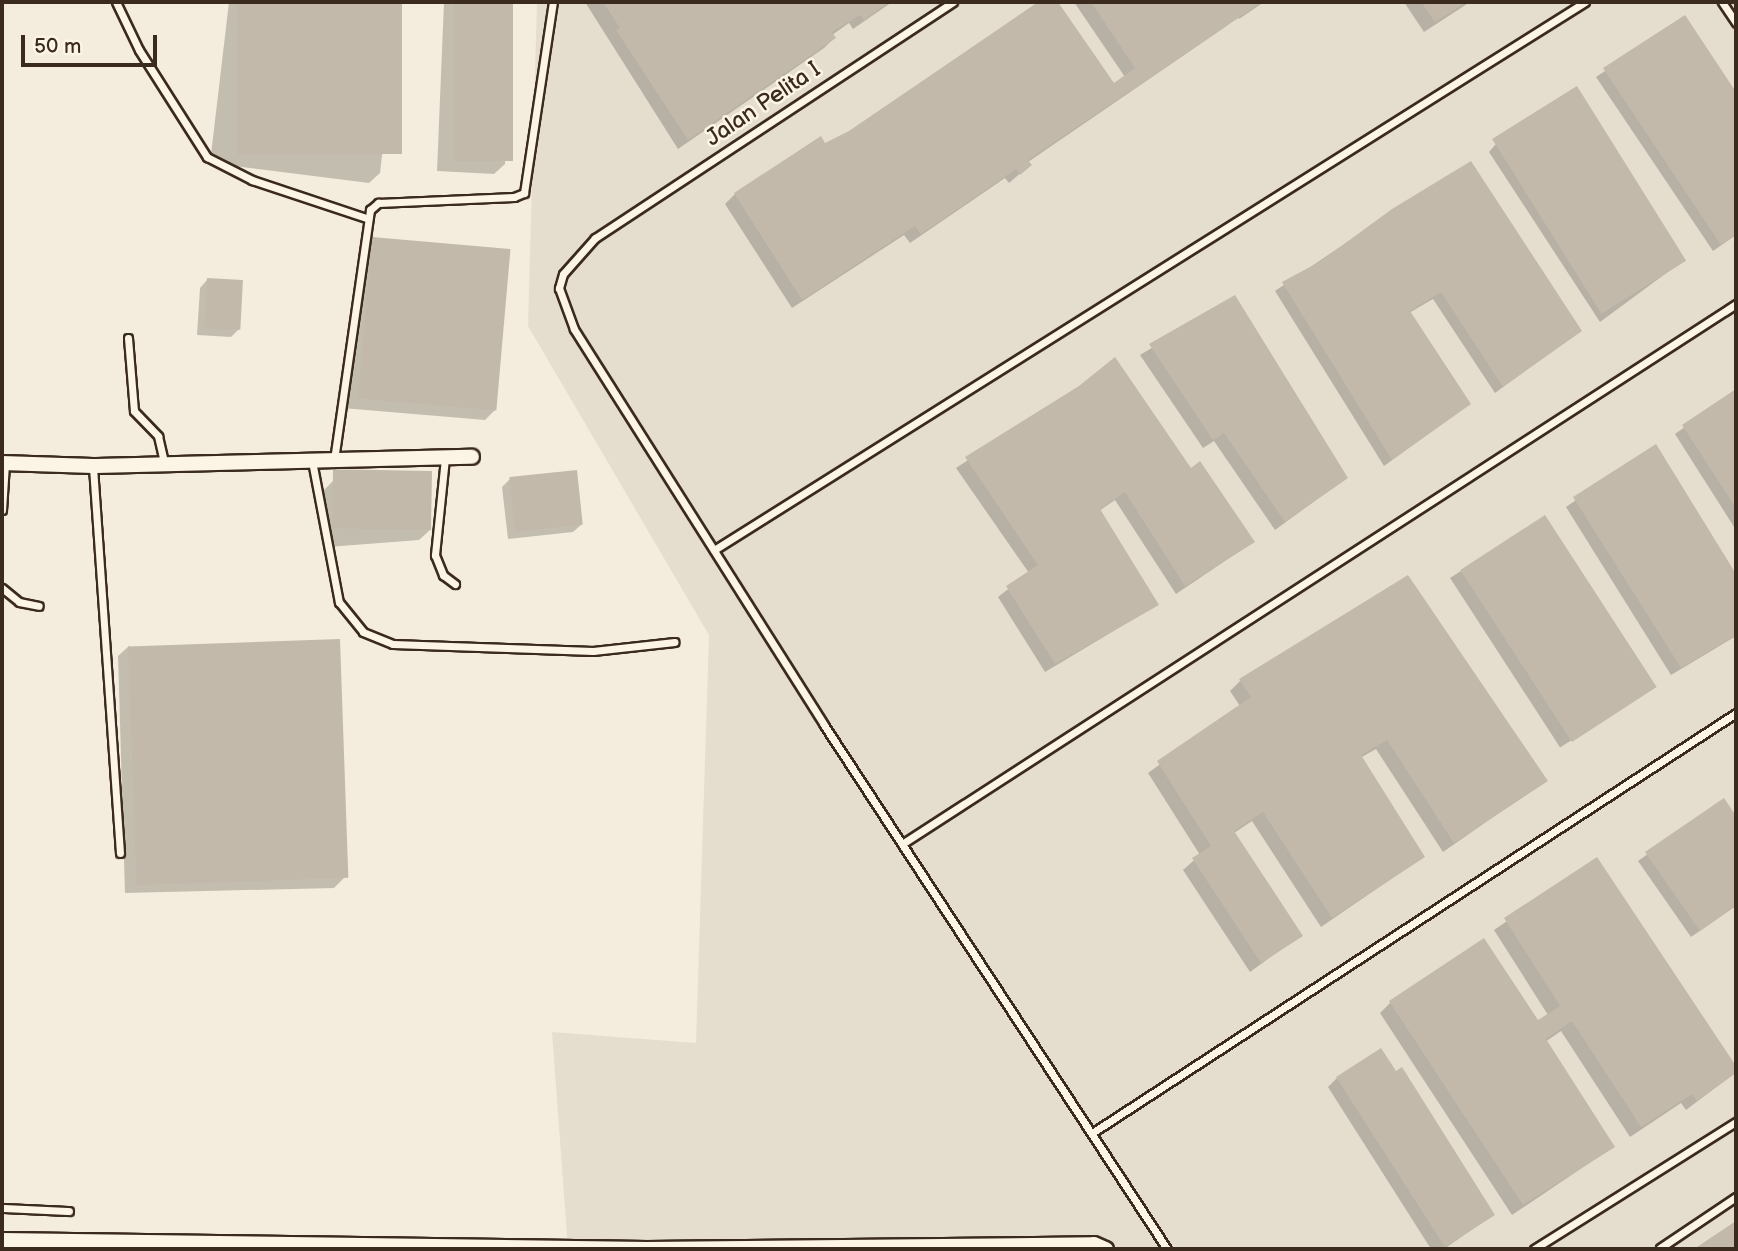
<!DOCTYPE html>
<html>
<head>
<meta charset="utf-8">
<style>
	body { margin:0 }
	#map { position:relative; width:1738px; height:1251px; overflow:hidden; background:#f4eddd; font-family:"Balsamiq Sans",sans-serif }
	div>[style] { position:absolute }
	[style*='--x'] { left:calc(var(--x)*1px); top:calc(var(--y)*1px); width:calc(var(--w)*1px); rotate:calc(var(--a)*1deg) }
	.built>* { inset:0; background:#e5ddce }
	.shadow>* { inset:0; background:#0003; transform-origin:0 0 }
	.building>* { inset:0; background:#c3b9aa; transform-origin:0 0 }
	.roads { filter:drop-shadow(2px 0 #3b2a1e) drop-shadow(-2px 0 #3b2a1e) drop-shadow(0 2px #3b2a1e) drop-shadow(0 -2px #3b2a1e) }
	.service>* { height:7px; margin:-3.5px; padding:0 3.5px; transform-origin:3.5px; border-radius:3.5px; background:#fcf5e5 }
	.minor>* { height:14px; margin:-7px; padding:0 7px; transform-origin:7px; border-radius:7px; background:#fcf5e5 }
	span { translate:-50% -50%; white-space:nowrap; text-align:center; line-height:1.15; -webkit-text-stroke:5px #fcf5e5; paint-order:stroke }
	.street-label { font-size:23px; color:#3b2a1e }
	.frame { position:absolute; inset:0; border:4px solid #3b2a1e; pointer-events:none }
	.scale { position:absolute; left:21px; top:35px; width:136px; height:32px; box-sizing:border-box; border:4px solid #3b2a1e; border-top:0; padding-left:9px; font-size:21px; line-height:24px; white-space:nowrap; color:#3b2a1e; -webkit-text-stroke:5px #fcf5e5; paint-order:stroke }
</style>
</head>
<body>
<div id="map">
	<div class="built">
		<div style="clip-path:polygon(537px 2px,1736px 2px,1736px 1249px,568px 1249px,552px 1032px,696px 1043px,709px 635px,528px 326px)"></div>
	</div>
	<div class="shadow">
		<div style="clip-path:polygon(229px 2px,400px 2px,380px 173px,369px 183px,210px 163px)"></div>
		<div style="clip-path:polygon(444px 2px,512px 2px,505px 164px,494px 174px,437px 171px)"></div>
		<div style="clip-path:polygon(585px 2px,656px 2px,662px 10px,674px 2px,892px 2px,853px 29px,849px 23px,832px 35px,834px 38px,824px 48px,678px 149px)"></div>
		<div style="clip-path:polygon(1041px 2px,1056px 2px,1113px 85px,1125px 77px,1074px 2px,1211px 2px,1228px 25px,1028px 162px,1030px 165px,1009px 183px,1005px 178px,910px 243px,904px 235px,792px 308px,725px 204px,735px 194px,850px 132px)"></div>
		<div style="clip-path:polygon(1228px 2px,1264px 2px,1239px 19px)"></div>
		<div style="clip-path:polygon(1404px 2px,1470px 2px,1424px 32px)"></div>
		<div style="clip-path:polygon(1685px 18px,1736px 96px,1736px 235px,1713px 251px,1596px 77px)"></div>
		<div style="clip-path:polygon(1496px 144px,1684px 260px,1600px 322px,1489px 152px)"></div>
		<div style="clip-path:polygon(1393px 211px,1580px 330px,1495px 393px,1433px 299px,1409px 313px,1469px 404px,1384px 466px,1275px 291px)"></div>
		<div style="clip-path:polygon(373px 239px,495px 410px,485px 420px,342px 408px,362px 249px)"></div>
		<div style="clip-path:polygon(207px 280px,239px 329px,231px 337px,197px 335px,200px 288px)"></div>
		<div style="clip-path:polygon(1235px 298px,1346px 478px,1275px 530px,1214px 441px,1203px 448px,1140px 355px)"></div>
		<div style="clip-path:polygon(1080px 387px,1190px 470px,1253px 542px,1176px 594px,1115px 500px,1099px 511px,1157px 605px,1045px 672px,998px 597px,1029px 573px,956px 468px)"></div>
		<div style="clip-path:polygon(1736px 391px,1736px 530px,1675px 434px)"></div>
		<div style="clip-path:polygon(1655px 446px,1736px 577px,1736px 636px,1671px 675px,1566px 507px)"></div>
		<div style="clip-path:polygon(510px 479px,581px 525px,573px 532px,508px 539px,502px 487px)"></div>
		<div style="clip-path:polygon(334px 480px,430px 530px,419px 540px,328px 547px,323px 491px)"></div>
		<div style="left:1544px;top:517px;width:202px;height:112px;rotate:57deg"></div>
		<div style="clip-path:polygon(129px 646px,345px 877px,334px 888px,125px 893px,118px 656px)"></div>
		<div style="clip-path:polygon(1240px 681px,1545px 781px,1443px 852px,1376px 749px,1360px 758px,1423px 857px,1321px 927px,1252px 821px,1234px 833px,1301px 935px,1250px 972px,1183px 870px,1200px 855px,1148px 773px,1240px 706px,1230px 691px)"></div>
		<div style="clip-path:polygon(1723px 800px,1736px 819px,1736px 906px,1691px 937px,1638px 861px)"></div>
		<div style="clip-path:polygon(1596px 860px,1736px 1072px,1686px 1110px,1681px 1103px,1630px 1137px,1561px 1031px,1545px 1042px,1613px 1147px,1512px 1215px,1380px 1013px,1391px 1002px,1538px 1022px,1548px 1015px,1494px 930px)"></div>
		<div style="clip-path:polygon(1337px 1078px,1493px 1215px,1444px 1249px,1431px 1249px,1328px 1087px)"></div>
	</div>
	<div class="building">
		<div style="left:237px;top:2px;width:165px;height:152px"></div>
		<div style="left:454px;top:2px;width:59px;height:159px"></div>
		<div style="clip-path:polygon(603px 2px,890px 2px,864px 20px,860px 15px,832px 32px,836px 38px,688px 140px,616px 30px,620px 28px)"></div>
		<div style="clip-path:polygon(1038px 2px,1058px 2px,1114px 83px,1135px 68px,1091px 2px,1262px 2px,1028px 160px,1032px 165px,1020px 175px,1016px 169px,921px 234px,915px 226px,802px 300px,734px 193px,821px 136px,825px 143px,849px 131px)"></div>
		<div style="clip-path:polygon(1421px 2px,1467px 2px,1435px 22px)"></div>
		<div style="clip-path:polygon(1685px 15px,1736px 92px,1736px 235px,1721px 245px,1603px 68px)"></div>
		<div style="left:1577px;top:86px;width:206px;height:100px;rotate:58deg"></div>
		<div style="clip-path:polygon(1471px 161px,1582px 331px,1503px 387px,1441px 292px,1410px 311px,1471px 404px,1392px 460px,1282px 282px,1321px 261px,1392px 209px)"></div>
		<div style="left:372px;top:237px;width:139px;height:162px;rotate:5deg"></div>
		<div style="left:207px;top:278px;width:36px;height:50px;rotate:3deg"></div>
		<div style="clip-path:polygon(1235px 295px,1348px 478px,1285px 522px,1224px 433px,1213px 440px,1149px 344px)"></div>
		<div style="clip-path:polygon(1115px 357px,1191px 468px,1200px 461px,1255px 542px,1185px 586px,1125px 492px,1100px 509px,1159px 605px,1055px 664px,1006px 586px,1038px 565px,965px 457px,1079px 386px)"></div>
		<div style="clip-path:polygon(1736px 389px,1736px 508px,1682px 425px)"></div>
		<div style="clip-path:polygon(1656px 444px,1736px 574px,1736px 635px,1681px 668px,1573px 497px)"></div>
		<div style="left:577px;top:470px;width:55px;height:68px;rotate:84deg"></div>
		<div style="left:432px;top:471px;width:59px;height:99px;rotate:91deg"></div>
		<div style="left:1545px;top:515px;width:205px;height:101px;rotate:57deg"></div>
		<div style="clip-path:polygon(1408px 575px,1548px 781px,1454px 843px,1387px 740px,1361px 755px,1425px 857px,1332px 918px,1263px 812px,1234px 831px,1303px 936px,1261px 963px,1192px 858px,1211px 846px,1157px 761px,1251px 697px,1239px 679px)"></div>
		<div style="left:340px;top:639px;width:239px;height:212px;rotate:88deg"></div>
		<div style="clip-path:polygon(1724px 798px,1736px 816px,1736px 905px,1700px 931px,1645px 852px)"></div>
		<div style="clip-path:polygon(1597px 857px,1736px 1066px,1736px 1073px,1697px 1101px,1692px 1094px,1641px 1127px,1572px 1021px,1546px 1039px,1615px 1147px,1523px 1205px,1389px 1001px,1484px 938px,1538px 1020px,1560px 1006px,1504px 918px)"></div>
		<div style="clip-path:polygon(1381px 1048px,1396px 1071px,1402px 1067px,1495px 1215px,1445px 1247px,1336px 1077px)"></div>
		<div style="clip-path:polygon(1736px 1221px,1736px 1249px,1694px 1249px)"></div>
	</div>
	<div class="roads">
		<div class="service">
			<div style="--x:116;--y:2;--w:53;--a:64.4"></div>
			<div style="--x:139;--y:50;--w:127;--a:57.6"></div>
			<div style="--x:207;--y:157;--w:51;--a:27.1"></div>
			<div style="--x:252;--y:180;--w:120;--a:18.4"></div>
			<div style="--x:953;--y:2;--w:429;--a:146.6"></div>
			<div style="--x:595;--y:238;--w:48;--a:131.6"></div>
			<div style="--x:563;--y:274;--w:15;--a:106"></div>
			<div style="--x:559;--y:288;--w:44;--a:69.9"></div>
			<div style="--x:574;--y:329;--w:468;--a:57.7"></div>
			<div style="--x:824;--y:725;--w:626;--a:56.79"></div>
			<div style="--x:1722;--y:2;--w:25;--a:56"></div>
			<div style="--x:128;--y:338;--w:73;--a:85.3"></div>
			<div style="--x:134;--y:411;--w:35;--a:46"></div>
			<div style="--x:158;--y:436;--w:28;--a:77"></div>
			<div style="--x:445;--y:458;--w:98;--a:95.9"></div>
			<div style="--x:435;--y:555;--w:22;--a:68"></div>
			<div style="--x:443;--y:575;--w:15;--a:37"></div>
			<div style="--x:334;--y:460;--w:253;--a:-81.8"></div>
			<div style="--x:370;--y:210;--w:11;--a:-41"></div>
			<div style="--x:378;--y:203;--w:136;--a:-2.5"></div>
			<div style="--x:514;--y:197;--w:11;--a:-22"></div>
			<div style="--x:524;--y:193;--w:193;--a:-81.4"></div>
			<div style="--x:312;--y:461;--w:144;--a:79.2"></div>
			<div style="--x:339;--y:602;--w:38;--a:51"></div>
			<div style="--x:363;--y:632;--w:32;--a:22"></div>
			<div style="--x:393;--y:644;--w:200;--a:2"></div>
			<div style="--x:593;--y:651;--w:82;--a:-6.3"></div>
			<div style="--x:93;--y:467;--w:387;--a:86"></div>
			<div style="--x:2;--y:510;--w:47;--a:-86.3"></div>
			<div style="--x:714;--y:550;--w:1029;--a:-32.18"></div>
			<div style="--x:2;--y:588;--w:22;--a:39"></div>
			<div style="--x:19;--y:602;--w:20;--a:11"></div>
			<div style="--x:902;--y:844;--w:994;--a:-32.92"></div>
			<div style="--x:1092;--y:1133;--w:769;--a:-33.11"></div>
			<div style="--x:2;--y:1208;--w:67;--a:2.6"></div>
			<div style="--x:1660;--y:1248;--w:92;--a:-33.9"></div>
			<div style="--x:1534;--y:1249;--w:239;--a:-32.2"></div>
		</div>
		<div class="minor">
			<div style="--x:2;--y:463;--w:91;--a:1.9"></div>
			<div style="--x:93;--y:466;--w:379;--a:-1.4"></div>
			<div style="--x:2;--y:1240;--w:645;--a:0.8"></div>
			<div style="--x:647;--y:1249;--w:447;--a:-0.6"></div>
			<div style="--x:1094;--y:1244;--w:13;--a:23"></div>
		</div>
	</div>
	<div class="street-label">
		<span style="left:763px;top:104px;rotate:-34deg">Jalan Pelita I</span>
	</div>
	<div class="frame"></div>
	<div class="scale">50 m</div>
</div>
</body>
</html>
